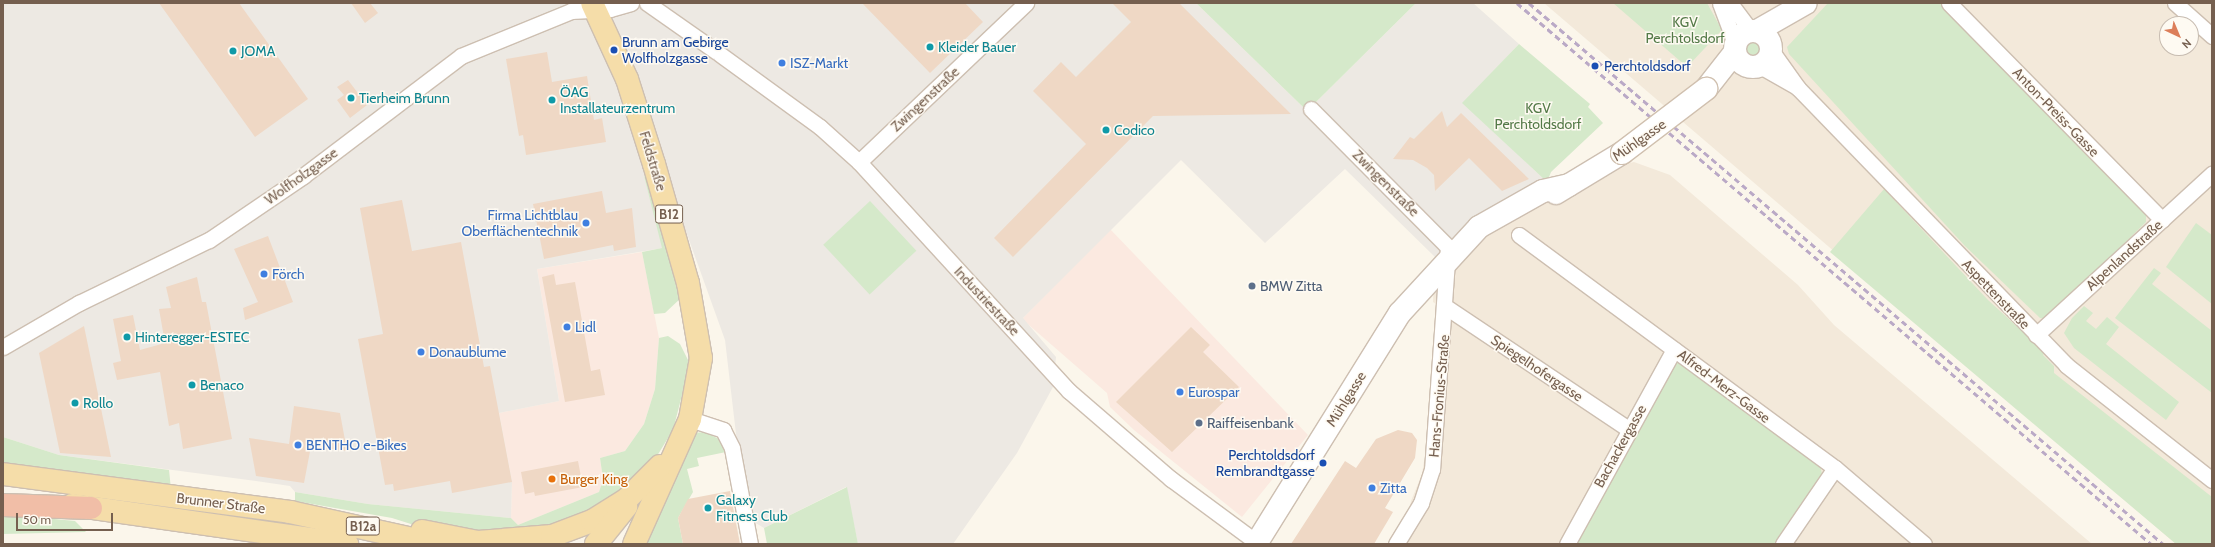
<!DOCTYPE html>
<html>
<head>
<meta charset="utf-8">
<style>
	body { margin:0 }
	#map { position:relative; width:2215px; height:547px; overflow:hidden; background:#fbf6eb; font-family:Cabin,sans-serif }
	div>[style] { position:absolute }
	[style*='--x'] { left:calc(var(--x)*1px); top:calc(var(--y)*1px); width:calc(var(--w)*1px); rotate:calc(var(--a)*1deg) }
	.residential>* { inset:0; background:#f3e9da }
	.commercial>* { inset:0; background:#fbe9e0 }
	.industrial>* { inset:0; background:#ede9e3 }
	.green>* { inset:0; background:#d5e9ca; transform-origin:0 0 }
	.round { border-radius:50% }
	.building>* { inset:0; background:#efd8c5 }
	.roads { filter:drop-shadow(1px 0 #cdbfb1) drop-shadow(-1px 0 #cdbfb1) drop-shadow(0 1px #cdbfb1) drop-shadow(0 -1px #cdbfb1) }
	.street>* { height:15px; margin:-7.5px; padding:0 7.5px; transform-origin:7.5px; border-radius:7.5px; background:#fff }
	.secondary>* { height:22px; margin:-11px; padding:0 11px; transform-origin:11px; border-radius:11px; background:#fff }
	.secondary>.ring { margin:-11px; padding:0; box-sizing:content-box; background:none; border:22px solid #fff; border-radius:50% }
	.primary>* { height:22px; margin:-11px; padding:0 11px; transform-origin:11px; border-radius:11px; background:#f5dda9 }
	.highway>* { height:22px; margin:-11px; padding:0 11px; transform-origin:11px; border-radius:11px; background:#f1bea7 }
	.rail>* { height:3px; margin-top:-1.5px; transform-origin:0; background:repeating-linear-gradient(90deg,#baa9c6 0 6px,transparent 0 10px) }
	.bridges { filter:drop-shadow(1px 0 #d0c0af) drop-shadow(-1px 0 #d0c0af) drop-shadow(0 1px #d0c0af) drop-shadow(0 -1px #d0c0af) }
	.secondary-bridge>* { height:22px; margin:-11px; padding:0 11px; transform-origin:11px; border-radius:11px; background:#fff }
	.dots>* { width:11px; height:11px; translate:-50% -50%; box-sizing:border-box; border:2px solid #fefaf2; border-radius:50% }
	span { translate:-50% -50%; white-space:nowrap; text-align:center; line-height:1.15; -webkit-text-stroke:3px #fefaf2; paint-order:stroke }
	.shield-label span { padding:1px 3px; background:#fefaf2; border:1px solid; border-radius:3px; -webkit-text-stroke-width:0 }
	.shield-label { font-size:13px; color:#755f4f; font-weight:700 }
	.park-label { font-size:14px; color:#547a48 }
	.transit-label { font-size:14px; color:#164399 }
	.left { translate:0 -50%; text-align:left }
	.right { translate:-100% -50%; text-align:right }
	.culture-label { font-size:14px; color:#0d838f }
	.shop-label { font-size:14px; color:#366cbe }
	.street-label { font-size:14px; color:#755f4f }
	.service-label { font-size:14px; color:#4e5e75 }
	.food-label { font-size:14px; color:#c56008 }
	.frame { position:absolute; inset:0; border:4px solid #755f4f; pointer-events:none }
	.north { position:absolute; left:2159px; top:16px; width:40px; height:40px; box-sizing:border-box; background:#fefaf2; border:1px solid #c7bcb1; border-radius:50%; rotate:136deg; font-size:11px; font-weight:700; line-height:16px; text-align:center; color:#755f4f }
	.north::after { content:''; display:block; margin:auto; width:14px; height:18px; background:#dc7e5a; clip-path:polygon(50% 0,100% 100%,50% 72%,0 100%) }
	.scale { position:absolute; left:16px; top:513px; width:97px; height:18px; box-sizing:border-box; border:2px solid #755f4f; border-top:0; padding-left:5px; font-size:12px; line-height:14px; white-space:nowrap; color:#755f4f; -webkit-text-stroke:3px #fefaf2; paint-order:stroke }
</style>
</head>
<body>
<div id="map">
	<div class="residential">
		<div style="clip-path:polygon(evenodd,1544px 3px,2212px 3px,2212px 544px,2176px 544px,1544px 3px,2167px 24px,2191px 24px,2191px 48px,2167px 48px,2167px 24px)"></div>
		<div style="clip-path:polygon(1634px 162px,1670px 175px,1798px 285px,1834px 325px,2092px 544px,1402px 544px,1411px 501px,1422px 474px,1428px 436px,1436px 304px,1433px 302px,1435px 257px,1487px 215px,1547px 182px)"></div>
	</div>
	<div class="commercial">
		<div style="clip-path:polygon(1110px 229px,1308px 435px,1242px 517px,1134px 430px,1110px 407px,1107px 393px,1022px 319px)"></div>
		<div style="clip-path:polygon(642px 252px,659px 338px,655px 389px,644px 424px,625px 451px,600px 458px,603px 479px,599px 492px,518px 525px,511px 518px,512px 482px,499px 413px,559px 401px,537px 269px)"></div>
	</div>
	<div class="industrial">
		<div style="clip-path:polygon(3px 3px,1196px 3px,1303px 107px,1315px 103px,1416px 3px,1473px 3px,1519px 44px,1463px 103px,1547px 182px,1487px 215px,1435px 257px,1345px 169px,1265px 243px,1181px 160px,1023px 318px,1056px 357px,1053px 387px,1017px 453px,953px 544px,858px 544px,846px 487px,764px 528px,754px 522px,736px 434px,725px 340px,665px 173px,644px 176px,663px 248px,537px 269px,559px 401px,499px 413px,512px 482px,511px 518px,368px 504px,295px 492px,290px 486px,256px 481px,59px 455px,3px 437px)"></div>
	</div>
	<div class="green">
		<div style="clip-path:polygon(1196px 3px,1416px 3px,1315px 103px,1303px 107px)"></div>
		<div style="clip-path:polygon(1613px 3px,1707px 3px,1722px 30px,1687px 67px)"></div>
		<div style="clip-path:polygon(1828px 3px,1941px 3px,2146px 212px,2146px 222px,2047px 319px,2040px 318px,1965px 246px,1789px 54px,1787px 47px)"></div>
		<div class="round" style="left:1743px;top:38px;width:20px;height:20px"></div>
		<div style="clip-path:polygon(1519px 44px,1590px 104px,1588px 107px,1603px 123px,1551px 172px,1547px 182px,1462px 103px)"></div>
		<div style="clip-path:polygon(644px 176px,649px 179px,682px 297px,665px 313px,654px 314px,642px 252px,662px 248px)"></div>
		<div style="clip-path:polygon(1884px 189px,1988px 300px,2045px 352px,2043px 355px,2054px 366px,2054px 373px,2212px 497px,2212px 544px,2176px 544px,1830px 252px)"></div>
		<div style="left:870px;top:201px;width:68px;height:64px;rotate:47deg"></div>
		<div style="clip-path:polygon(2196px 223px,2212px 235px,2212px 304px,2166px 267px)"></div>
		<div style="clip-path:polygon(2154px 268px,2161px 273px,2152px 284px,2212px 331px,2212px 393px,2115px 318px)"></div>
		<div style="clip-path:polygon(2084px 306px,2093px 313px,2086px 321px,2096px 329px,2107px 317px,2119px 327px,2106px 344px,2179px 402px,2166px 420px,2074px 348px,2064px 333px,2072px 318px)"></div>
		<div style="clip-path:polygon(668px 336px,680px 344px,690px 364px,673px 430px,652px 464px,605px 509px,534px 534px,436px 532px,392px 518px,295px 501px,295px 492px,368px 504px,511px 518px,518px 525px,599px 492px,603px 479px,600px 458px,625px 451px,644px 424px,655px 389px,659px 338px)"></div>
		<div style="clip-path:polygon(1683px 362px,1820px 465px,1822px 474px,1774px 544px,1575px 544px,1672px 364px)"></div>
		<div style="clip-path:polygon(705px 432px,719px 439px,726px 452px,697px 458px,699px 466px,687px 469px,693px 492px,678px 518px,683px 544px,642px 544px,694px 433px)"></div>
		<div style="clip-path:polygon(3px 437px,59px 455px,169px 470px,171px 489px,3px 463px)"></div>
		<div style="clip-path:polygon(847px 487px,858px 544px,767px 544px,764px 528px)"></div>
		<div style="clip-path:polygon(3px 514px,75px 521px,86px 532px,3px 534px)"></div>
	</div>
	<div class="building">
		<div style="clip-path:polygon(159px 3px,239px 3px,308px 99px,255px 137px)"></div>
		<div style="clip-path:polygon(351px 3px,370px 3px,378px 13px,365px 23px)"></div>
		<div style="clip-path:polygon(862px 3px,965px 3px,983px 22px,930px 73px)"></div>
		<div style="clip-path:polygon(1112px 3px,1179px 3px,1291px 114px,1153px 116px,1013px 257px,994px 238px,1086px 144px,1033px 91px,1061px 62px,1076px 77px,1131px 22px)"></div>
		<div style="clip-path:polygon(547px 52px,552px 82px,587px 76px,594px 120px,602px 118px,606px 142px,526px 155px,523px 135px,519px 136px,506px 59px)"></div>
		<div style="clip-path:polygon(348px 80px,367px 105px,350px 118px,337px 100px,344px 95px,337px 87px)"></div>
		<div style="clip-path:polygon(1442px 111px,1447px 127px,1461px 113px,1529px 179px,1502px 191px,1469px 158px,1435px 191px,1434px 175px,1427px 168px,1413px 160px,1393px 159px,1410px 137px,1414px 139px)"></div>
		<div style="clip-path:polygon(602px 191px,606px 213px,632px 208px,636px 247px,614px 251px,613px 245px,544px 259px,533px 204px)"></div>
		<div style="clip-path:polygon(402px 200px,412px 251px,461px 242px,484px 367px,490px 366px,512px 482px,452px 493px,450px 481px,394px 491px,393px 484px,385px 485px,358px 339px,383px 334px,360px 208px)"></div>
		<div style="clip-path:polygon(268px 236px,293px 302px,245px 320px,243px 308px,258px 302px,234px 249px)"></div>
		<div style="clip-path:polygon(554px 274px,556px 285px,575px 282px,591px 371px,600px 369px,605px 395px,565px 402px,542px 277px)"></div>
		<div style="clip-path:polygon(197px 277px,202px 302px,206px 302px,232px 439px,183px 449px,179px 423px,169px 426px,160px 372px,117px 380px,113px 363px,121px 361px,113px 319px,133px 315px,140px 350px,165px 343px,159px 309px,171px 308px,166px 287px)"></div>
		<div style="clip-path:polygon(84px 326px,111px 457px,60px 453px,39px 353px)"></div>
		<div style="clip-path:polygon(1191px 327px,1210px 345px,1203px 352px,1239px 387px,1172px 452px,1116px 402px)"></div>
		<div style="clip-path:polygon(294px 406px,340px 413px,347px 451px,311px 446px,304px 483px,256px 476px,249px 438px,289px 444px)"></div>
		<div style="clip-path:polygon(1398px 430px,1412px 433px,1417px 440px,1415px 458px,1385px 508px,1393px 512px,1374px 544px,1291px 544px,1345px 461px,1356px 468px,1376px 439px)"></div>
		<div style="clip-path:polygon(578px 461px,583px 487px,535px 496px,534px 492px,525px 494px,521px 472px)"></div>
		<div style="clip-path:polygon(730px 491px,740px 544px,683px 544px,678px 518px,688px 499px)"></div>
	</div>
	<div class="roads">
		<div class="street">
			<div style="--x:647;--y:3;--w:85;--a:35"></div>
			<div style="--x:1720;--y:3;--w:43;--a:69.4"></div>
			<div style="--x:1730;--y:3;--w:34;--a:53"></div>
			<div style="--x:1949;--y:3;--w:304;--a:45.5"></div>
			<div style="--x:2175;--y:3;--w:50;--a:41.7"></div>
			<div style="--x:1771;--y:50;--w:47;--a:54.6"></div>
			<div style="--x:1798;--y:88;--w:385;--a:45.9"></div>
			<div style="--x:2066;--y:365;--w:186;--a:38.2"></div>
			<div style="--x:721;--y:55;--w:122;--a:36"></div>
			<div style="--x:820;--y:127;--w:52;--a:41.9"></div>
			<div style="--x:859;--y:162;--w:311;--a:47.5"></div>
			<div style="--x:1069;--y:391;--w:135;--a:40.8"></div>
			<div style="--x:1171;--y:479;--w:109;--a:36.5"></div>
			<div style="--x:1760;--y:66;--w:43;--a:29.6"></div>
			<div style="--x:1311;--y:109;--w:194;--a:45.2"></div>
			<div style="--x:1448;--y:247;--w:223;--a:94.1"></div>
			<div style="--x:1432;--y:469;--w:36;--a:108"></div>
			<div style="--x:1421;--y:503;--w:48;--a:121.4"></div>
			<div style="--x:859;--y:162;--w:231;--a:-43.6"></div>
			<div style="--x:1519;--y:235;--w:393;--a:36.4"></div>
			<div style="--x:1835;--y:468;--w:117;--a:40.5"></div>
			<div style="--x:1446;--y:307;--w:219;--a:33.8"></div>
			<div style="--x:2036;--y:335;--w:239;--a:-42.5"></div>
			<div style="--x:3;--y:347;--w:88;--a:-30.1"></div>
			<div style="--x:79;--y:303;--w:144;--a:-25.9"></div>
			<div style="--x:209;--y:240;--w:114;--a:-34.2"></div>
			<div style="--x:303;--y:176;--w:198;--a:-37.2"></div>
			<div style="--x:461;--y:56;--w:119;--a:-22.2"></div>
			<div style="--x:571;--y:11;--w:39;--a:-3"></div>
			<div style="--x:610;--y:9;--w:22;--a:-16"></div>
			<div style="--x:690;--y:419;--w:35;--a:18"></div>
			<div style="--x:723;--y:430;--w:20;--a:63"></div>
			<div style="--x:732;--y:448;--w:98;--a:79.4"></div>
			<div style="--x:1567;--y:544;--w:222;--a:-61.2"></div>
			<div style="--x:1783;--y:544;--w:92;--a:-55.6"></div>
		</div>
		<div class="secondary">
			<div class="ring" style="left:1735px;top:31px;width:14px;height:14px"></div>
			<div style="--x:1757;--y:31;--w:56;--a:-29.7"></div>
			<div style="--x:1706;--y:89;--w:47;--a:-51.9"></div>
			<div style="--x:1556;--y:193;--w:77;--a:-31.2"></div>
			<div style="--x:1256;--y:544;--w:272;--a:-58.1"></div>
			<div style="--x:1400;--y:313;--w:117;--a:-47.4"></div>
			<div style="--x:1479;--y:227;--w:73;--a:-29.4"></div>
			<div style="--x:1543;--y:191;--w:26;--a:-13"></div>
		</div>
		<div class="primary">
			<div style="--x:592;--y:3;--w:84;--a:65.3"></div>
			<div style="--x:627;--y:79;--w:89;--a:72.4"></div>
			<div style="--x:654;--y:164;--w:124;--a:74.1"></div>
			<div style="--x:688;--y:283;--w:76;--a:80.2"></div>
			<div style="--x:701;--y:358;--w:62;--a:100.2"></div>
			<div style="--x:690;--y:419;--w:137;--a:114.1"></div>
			<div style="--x:3;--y:474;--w:290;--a:7.5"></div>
			<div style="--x:290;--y:512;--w:149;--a:12.4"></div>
			<div style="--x:72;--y:505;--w:278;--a:8.1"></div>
			<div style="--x:422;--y:531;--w:57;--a:11.1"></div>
			<div style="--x:478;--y:542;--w:74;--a:-4.6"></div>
			<div style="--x:552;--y:536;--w:43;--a:-20.6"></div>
			<div style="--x:592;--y:521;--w:40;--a:-32"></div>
			<div style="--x:626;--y:500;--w:48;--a:-45"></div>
			<div style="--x:596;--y:544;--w:48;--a:-51"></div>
		</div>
		<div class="highway">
			<div style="--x:3;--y:505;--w:88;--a:2"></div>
		</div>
	</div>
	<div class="rail">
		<div style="--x:1517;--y:3;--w:833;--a:40.47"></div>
		<div style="--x:1529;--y:3;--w:833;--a:40.47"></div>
	</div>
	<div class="bridges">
		<div class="secondary-bridge">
			<div style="--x:1622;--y:153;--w:106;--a:-37.3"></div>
		</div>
	</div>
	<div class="dots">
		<div style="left:930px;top:47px;background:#0f9aa8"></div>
		<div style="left:614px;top:50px;background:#1a4fb4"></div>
		<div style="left:233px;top:51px;background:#0f9aa8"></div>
		<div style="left:782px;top:63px;background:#3f7fe0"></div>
		<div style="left:1595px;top:66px;background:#1a4fb4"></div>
		<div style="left:351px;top:98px;background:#0f9aa8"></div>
		<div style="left:552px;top:100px;background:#0f9aa8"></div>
		<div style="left:1106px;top:130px;background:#0f9aa8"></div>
		<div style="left:586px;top:223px;background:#3f7fe0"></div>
		<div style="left:264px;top:274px;background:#3f7fe0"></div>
		<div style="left:1252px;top:286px;background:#5c6f8a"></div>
		<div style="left:567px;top:327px;background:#3f7fe0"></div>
		<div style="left:127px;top:337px;background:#0f9aa8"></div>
		<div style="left:421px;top:352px;background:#3f7fe0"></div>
		<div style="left:192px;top:385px;background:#0f9aa8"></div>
		<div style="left:1180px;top:392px;background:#3f7fe0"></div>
		<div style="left:75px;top:403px;background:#0f9aa8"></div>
		<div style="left:1199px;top:423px;background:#5c6f8a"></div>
		<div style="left:298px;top:445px;background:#3f7fe0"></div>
		<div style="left:1323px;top:463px;background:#1a4fb4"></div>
		<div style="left:552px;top:479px;background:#e8710a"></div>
		<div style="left:1372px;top:488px;background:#3f7fe0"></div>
		<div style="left:708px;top:508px;background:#0f9aa8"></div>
	</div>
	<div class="shield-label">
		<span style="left:669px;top:214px">B12</span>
		<span style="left:363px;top:526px">B12a</span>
	</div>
	<div class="park-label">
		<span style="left:1685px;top:30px">KGV<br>Perchtolsdorf</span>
		<span style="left:1538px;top:116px">KGV<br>Perchtoldsdorf</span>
	</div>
	<div class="transit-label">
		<span class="left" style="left:622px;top:50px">Brunn am Gebirge<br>Wolfholzgasse</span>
		<span class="left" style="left:1604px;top:66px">Perchtoldsdorf</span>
		<span class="right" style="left:1315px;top:463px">Perchtoldsdorf<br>Rembrandtgasse</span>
	</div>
	<div class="culture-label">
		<span class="left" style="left:938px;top:47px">Kleider Bauer</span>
		<span class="left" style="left:241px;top:51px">JOMA</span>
		<span class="left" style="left:560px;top:100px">ÖAG<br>Installateurzentrum</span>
		<span class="left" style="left:359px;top:98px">Tierheim Brunn</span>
		<span class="left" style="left:1114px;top:130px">Codico</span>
		<span class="left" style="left:135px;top:337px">Hinteregger-ESTEC</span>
		<span class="left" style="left:200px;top:385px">Benaco</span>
		<span class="left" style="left:83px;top:403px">Rollo</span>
		<span class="left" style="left:716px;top:508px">Galaxy<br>Fitness Club</span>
	</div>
	<div class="shop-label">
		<span class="left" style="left:790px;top:63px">ISZ-Markt</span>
		<span class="right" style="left:578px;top:223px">Firma Lichtblau<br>Oberflächentechnik</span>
		<span class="left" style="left:272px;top:274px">Förch</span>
		<span class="left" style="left:575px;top:327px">Lidl</span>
		<span class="left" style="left:429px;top:352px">Donaublume</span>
		<span class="left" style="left:1188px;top:392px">Eurospar</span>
		<span class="left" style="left:306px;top:445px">BENTHO e-Bikes</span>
		<span class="left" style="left:1380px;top:488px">Zitta</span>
	</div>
	<div class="street-label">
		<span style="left:925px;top:99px;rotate:-43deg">Zwingenstraße</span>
		<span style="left:2056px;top:112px;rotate:46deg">Anton-Preiss-Gasse</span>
		<span style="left:1639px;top:140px;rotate:-35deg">Mühlgasse</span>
		<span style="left:653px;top:161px;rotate:73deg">Feldstraße</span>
		<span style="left:301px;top:176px;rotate:-36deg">Wolfholzgasse</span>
		<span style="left:1386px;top:183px;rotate:45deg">Zwingenstraße</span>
		<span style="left:2124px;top:255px;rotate:-42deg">Alpenlandstraße</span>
		<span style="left:1996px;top:294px;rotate:46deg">Aspettenstraße</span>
		<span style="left:987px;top:301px;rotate:47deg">Industriestraße</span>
		<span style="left:1537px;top:368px;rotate:34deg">Spiegelhofergasse</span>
		<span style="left:1724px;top:386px;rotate:37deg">Alfred-Merz-Gasse</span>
		<span style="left:1439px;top:396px;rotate:-85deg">Hans-Fronius-Straße</span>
		<span style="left:1346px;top:399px;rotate:-58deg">Mühlgasse</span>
		<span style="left:1620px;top:446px;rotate:-61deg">Bachackergasse</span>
		<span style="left:221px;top:503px;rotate:7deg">Brunner Straße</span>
	</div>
	<div class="service-label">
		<span class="left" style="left:1260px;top:286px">BMW Zitta</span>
		<span class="left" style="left:1207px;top:423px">Raiffeisenbank</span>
	</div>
	<div class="food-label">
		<span class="left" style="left:560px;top:479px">Burger King</span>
	</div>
	<div class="frame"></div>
	<div class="north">N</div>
	<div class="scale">50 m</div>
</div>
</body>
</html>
